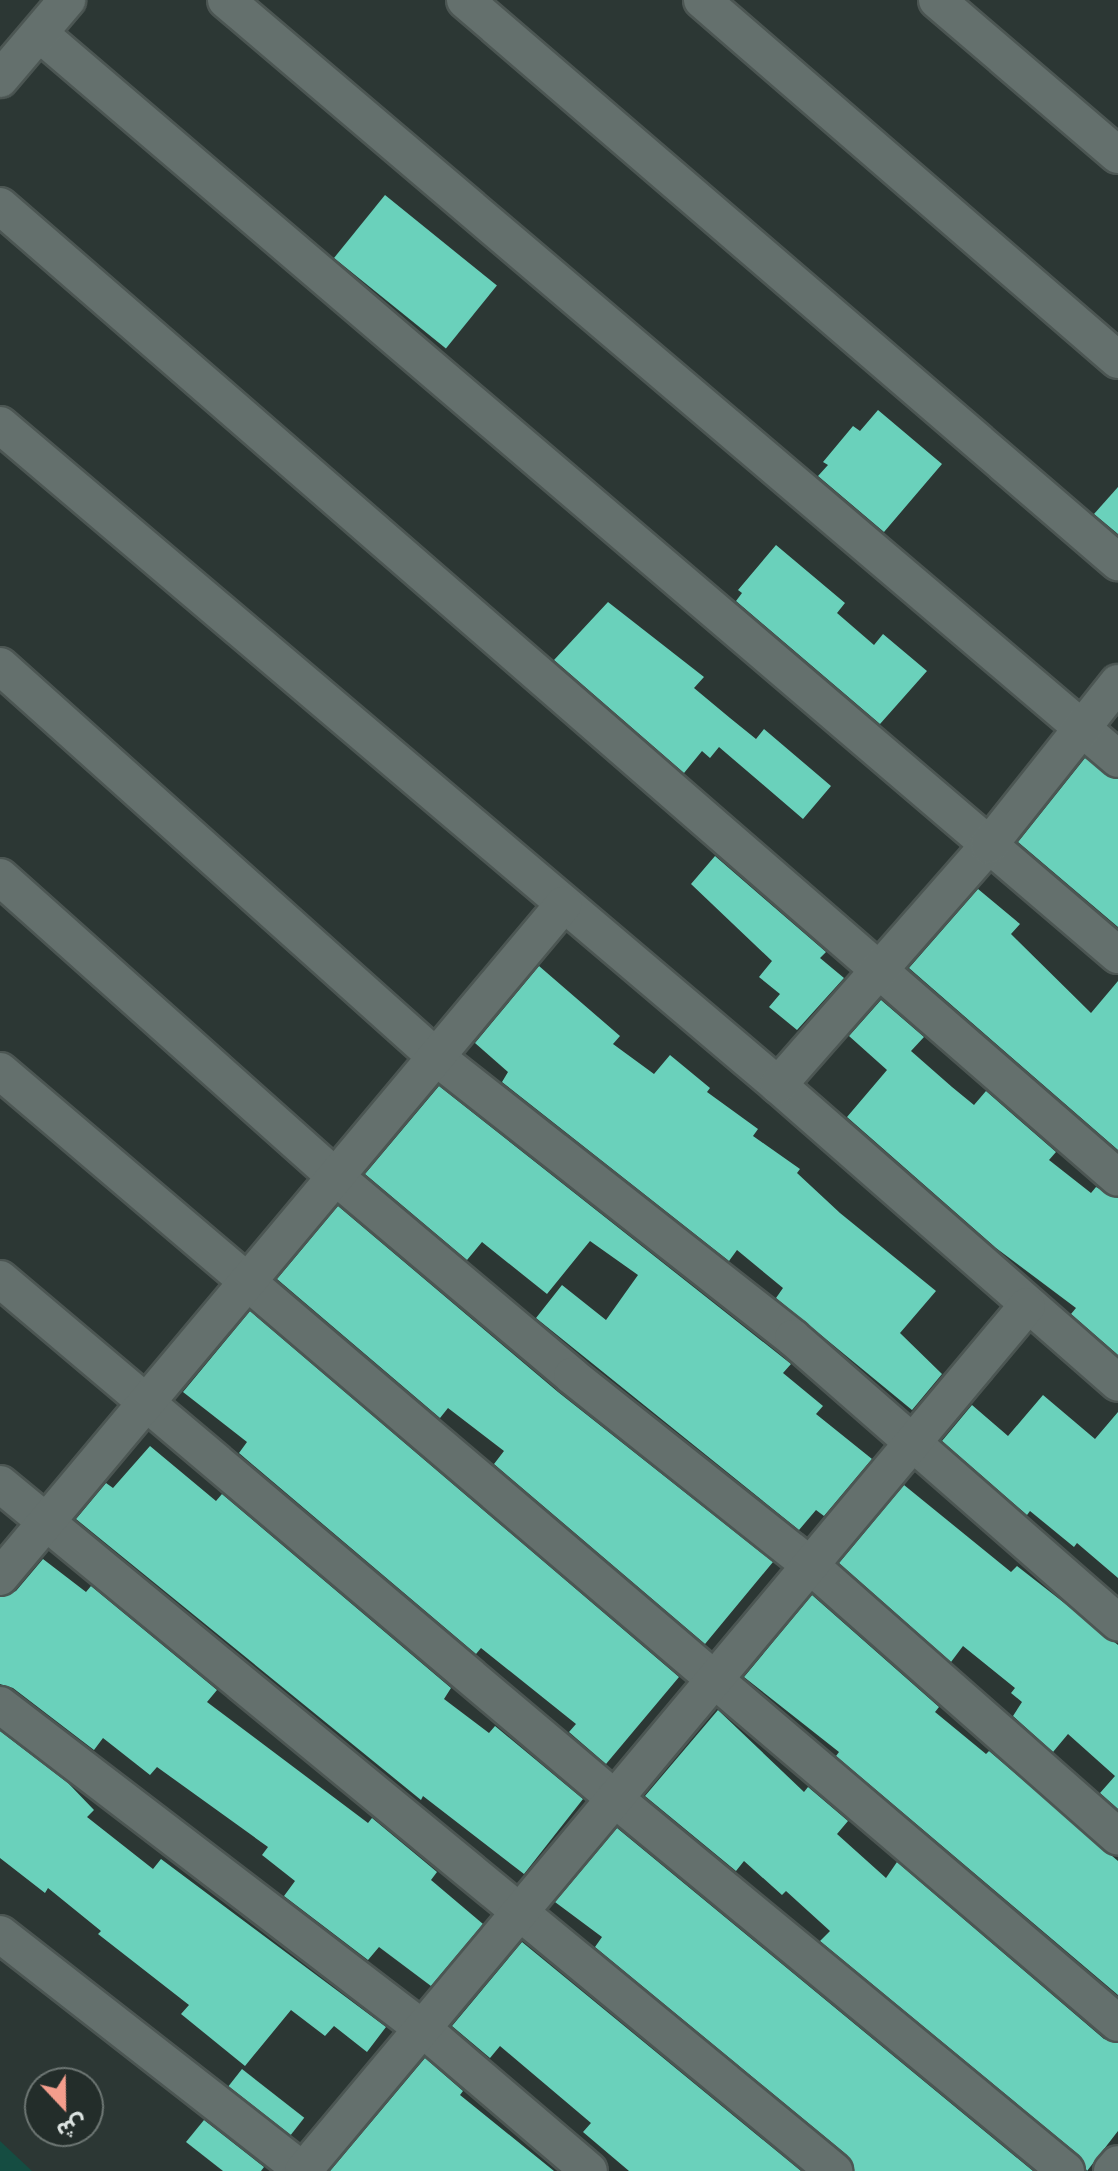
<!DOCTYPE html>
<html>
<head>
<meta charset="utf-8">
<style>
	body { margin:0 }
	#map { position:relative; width:1118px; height:2171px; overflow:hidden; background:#2c3734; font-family:"Archivo Narrow","Noto Sans Arabic",sans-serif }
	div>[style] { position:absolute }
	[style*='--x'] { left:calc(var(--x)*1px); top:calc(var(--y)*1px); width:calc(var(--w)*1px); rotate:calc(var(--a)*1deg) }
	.green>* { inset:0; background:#154d42 }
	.building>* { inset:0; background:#6ad1bb; transform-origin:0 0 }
	.roads { filter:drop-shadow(2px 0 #4c5653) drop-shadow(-2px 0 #4c5653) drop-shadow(0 2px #4c5653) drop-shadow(0 -2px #4c5653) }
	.minor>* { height:36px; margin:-18px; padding:0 18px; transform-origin:18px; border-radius:18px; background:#64706d }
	span { translate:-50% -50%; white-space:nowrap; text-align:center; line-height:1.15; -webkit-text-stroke:8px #232d2a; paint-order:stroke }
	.north { position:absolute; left:24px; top:2067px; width:80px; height:80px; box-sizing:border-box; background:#232d2a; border:2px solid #6d7673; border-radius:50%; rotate:158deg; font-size:22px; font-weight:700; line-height:32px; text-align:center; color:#dce3e1 }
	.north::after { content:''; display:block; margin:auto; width:28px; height:36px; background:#f49d8c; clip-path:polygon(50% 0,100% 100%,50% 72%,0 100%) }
</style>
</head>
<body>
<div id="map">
	<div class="green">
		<div style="clip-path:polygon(0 2141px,32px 2171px,0 2171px)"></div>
	</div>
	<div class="building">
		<div style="left:385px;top:195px;width:144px;height:81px;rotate:39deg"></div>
		<div style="clip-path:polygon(878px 410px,942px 464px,884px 532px,818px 476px,828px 465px,823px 462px,853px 426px,860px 431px)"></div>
		<div style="clip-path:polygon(1118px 487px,1118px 534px,1094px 514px)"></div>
		<div style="clip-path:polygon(776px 545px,845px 603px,837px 613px,874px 645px,883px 634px,927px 671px,880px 724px,736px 601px,742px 593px,738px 590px)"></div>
		<div style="clip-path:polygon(608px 602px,704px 677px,694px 688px,730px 718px,756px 739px,764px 729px,831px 786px,803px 819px,719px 747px,710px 758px,702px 751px,684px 773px,554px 660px)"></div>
		<div style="clip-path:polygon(1085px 758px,1118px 779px,1118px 927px,1018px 842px)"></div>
		<div style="clip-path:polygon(715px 856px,826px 952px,820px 958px,844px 978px,797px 1030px,769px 1007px,780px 994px,759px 977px,772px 961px,691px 884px)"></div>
		<div style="clip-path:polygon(978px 889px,1020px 924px,1011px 934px,1091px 1013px,1118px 981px,1118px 1150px,909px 968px)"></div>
		<div style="clip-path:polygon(539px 966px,620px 1036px,613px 1044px,654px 1074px,670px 1055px,710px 1088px,707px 1092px,758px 1129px,753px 1136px,800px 1169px,797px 1173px,840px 1213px,936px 1291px,900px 1333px,942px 1374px,912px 1410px,776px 1298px,783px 1288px,737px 1250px,729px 1261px,502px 1082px,508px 1072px,475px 1043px)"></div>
		<div style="clip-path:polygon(881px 1000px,924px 1037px,911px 1051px,952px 1087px,974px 1105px,986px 1091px,1056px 1152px,1049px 1160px,1091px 1193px,1096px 1187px,1118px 1198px,1118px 1355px,1071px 1314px,1076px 1308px,996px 1248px,847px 1117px,887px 1070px,849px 1036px)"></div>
		<div style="clip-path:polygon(439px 1086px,791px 1364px,783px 1373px,823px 1406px,816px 1414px,872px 1459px,824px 1516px,816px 1510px,799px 1530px,536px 1318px,562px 1285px,606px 1320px,638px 1275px,590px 1241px,547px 1294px,482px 1242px,467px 1260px,365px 1174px)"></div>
		<div style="clip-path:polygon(338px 1206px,558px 1392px,773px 1562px,705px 1644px,494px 1464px,504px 1451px,448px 1408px,440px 1418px,277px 1279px)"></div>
		<div style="clip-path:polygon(250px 1311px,679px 1677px,606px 1764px,569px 1732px,576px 1724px,481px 1648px,476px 1654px,239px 1453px,247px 1442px,183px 1392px)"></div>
		<div style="clip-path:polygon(1043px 1395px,1095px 1439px,1118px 1412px,1118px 1578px,1077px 1543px,1074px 1547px,1030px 1511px,1027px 1515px,942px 1441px,972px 1405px,1008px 1436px)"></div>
		<div style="clip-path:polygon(150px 1446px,216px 1501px,222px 1494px,451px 1688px,444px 1699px,489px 1733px,495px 1726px,583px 1799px,524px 1874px,423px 1796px,421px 1800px,76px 1519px,106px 1483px,113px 1488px)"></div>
		<div style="clip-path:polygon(904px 1485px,1011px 1572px,1017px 1566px,1118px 1645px,1118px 1809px,1100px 1793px,1115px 1776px,1068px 1734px,1053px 1752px,1013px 1716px,1022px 1702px,1011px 1693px,1015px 1688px,963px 1646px,951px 1662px,839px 1563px)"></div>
		<div style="clip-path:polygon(43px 1559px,86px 1592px,91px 1586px,217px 1690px,207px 1702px,368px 1823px,372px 1818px,437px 1872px,431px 1880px,483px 1924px,431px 1986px,379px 1947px,368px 1960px,284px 1896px,295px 1881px,262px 1855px,268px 1847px,157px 1767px,150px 1775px,103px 1738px,94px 1750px,13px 1688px,0 1684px,0 1597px,16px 1591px)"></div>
		<div style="clip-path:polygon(812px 1595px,939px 1707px,935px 1712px,986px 1754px,989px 1751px,1118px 1861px,1118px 1995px,836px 1756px,839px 1752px,744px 1677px)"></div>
		<div style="clip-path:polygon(718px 1710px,804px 1792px,808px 1787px,848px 1821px,837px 1834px,886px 1878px,897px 1862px,1104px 2039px,1118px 2043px,1118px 2131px,1087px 2171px,1079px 2155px,820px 1941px,830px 1931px,786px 1891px,782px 1895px,744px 1861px,736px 1871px,645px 1796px)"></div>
		<div style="clip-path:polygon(0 1731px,68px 1783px,94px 1810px,87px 1817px,153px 1869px,161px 1859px,386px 2027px,367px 2052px,334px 2026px,325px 2036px,291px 2010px,245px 2066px,181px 2014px,189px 2005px,98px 1934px,101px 1931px,48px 1888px,45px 1893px,0 1858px)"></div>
		<div style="clip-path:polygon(617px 1828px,1033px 2171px,854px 2171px,847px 2155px,595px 1947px,602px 1937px,555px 1902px)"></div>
		<div style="clip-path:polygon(522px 1942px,801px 2171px,629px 2171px,583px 2132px,591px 2123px,500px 2046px,490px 2058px,452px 2026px)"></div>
		<div style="clip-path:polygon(425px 2058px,463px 2091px,460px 2095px,554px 2171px,330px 2171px)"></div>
		<div style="left:242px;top:2069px;width:79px;height:22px;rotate:38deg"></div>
		<div style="clip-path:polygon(204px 2120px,264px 2167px,261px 2171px,223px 2171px,186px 2142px)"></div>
	</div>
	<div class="roads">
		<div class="minor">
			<div style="--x:226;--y:0;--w:1171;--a:40.39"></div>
			<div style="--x:465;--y:0;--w:862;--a:40.72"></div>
			<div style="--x:702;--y:0;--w:550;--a:40.87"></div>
			<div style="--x:937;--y:0;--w:238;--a:40.6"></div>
			<div style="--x:40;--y:34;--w:1418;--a:40.51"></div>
			<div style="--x:0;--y:79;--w:104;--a:-49.7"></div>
			<div style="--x:0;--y:206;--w:1481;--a:41"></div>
			<div style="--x:0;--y:425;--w:1020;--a:40.31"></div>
			<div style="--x:778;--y:1085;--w:452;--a:41.2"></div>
			<div style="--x:0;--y:666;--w:586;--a:41.89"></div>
			<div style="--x:436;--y:1057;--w:454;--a:38.2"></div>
			<div style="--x:793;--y:1338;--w:432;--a:41.2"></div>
			<div style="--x:0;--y:877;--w:450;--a:41.8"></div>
			<div style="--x:336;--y:1177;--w:309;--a:40.1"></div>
			<div style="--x:572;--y:1376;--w:305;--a:38.5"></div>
			<div style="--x:811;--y:1566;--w:409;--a:41.4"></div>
			<div style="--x:0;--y:1071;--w:1468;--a:40.42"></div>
			<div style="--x:778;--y:1085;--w:320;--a:-48.7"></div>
			<div style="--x:989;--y:845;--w:207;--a:-51.5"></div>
			<div style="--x:0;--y:1279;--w:804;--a:40.21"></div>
			<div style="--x:614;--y:1798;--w:586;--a:39.53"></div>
			<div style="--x:0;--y:1484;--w:1081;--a:39.48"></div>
			<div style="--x:0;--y:1577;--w:877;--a:-50.04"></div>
			<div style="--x:0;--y:1705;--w:533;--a:37.45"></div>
			<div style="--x:423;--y:2029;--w:218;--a:40.5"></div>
			<div style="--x:0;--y:1934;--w:385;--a:38"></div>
			<div style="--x:303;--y:2171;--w:1128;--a:-50.07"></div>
			<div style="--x:1112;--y:2171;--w:9;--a:-49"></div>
		</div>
	</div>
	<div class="north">ش</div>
</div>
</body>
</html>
